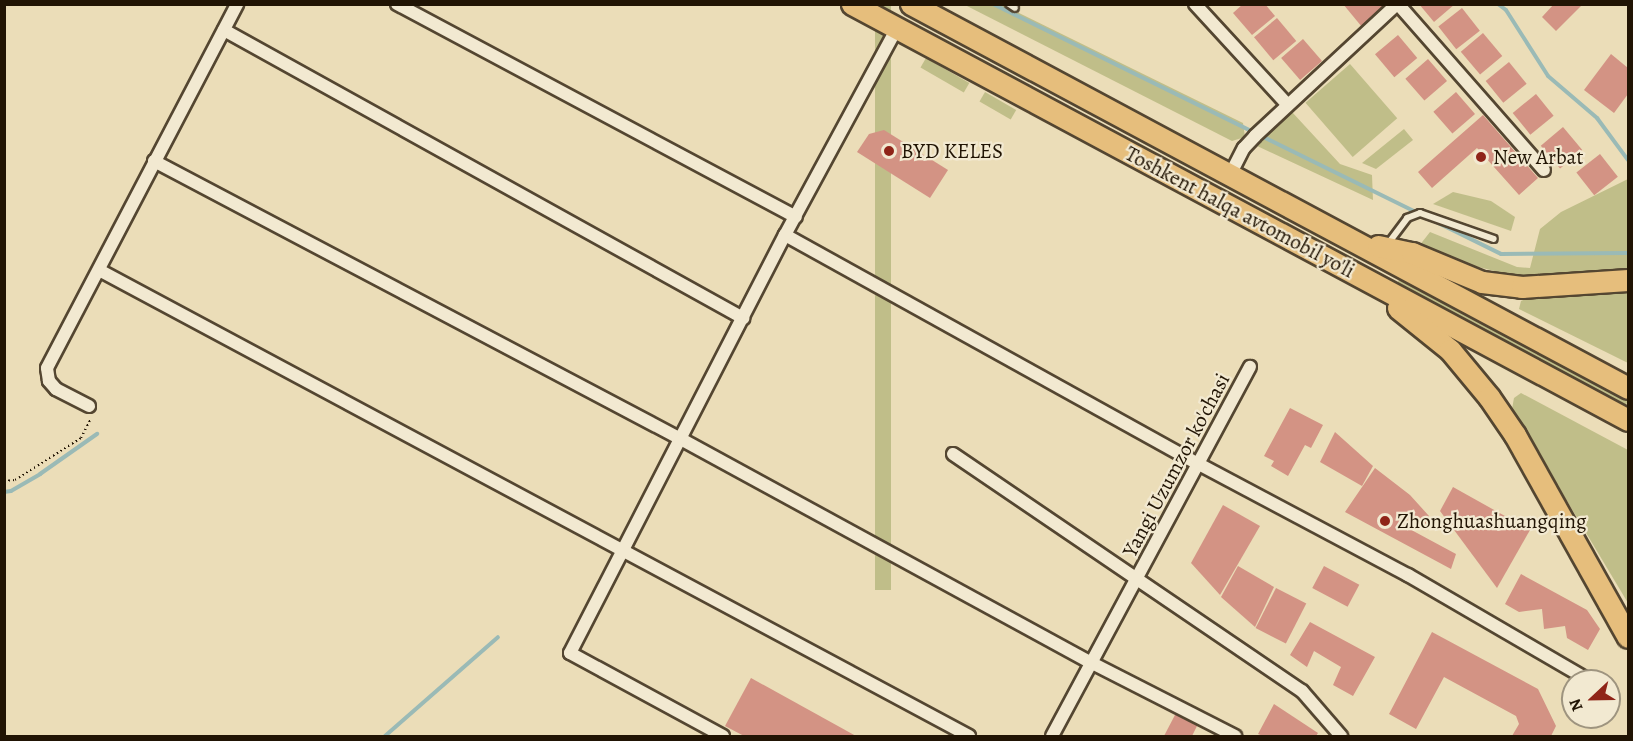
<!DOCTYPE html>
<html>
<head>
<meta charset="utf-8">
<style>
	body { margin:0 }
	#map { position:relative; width:1633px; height:741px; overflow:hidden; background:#ebddb8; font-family:Alegreya,serif }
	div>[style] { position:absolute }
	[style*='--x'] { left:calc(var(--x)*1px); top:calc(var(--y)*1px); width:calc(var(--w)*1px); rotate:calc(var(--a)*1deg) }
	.green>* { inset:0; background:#c0be89; transform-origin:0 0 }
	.stream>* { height:4px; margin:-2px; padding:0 2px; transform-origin:2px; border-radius:2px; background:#9abab6 }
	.building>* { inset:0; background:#d39384; transform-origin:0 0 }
	.path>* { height:2px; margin-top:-1px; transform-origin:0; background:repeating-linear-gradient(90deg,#211404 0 1.5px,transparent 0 4.5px) }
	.roads { filter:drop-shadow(2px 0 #544631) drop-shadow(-2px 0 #544631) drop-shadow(0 2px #544631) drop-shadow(0 -2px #544631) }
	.lane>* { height:6px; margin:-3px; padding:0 3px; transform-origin:3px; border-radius:3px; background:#f2e9d1 }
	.street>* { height:12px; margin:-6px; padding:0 6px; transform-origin:6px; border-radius:6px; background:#f2e9d1 }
	.highway>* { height:21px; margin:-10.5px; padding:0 10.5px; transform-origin:10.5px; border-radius:10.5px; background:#e6be7c }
	.dots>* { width:16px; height:16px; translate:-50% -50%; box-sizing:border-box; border:3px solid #f2e9d1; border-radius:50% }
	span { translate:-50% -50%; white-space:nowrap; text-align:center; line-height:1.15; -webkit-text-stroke:4.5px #f2e9d1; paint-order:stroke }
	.poi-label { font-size:21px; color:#211404 }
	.left { translate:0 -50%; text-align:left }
	.street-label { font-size:21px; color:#211404 }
	.frame { position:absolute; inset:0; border:6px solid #211404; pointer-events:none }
	.north { position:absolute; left:1561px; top:669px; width:60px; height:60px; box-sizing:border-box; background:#f2e9d1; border:2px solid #9e947f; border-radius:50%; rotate:248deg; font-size:16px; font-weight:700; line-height:24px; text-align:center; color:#211404 }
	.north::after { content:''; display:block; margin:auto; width:21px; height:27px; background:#8f2418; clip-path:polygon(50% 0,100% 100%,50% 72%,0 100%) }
</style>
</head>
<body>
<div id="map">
	<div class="green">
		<div style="left:875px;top:5px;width:16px;height:585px"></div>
		<div style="clip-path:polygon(965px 5px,1003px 5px,1243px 123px,1245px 137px,1232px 141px)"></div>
		<div style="left:926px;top:58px;width:50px;height:11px;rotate:30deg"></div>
		<div style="left:1350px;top:64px;width:72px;height:59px;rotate:49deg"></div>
		<div style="left:985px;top:92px;width:36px;height:11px;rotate:30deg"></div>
		<div style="clip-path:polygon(1292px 112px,1340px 164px,1372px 175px,1373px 200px,1255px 145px)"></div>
		<div style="clip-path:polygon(1404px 129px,1413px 140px,1376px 169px,1362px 163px)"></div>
		<div style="clip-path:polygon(1628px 179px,1628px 272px,1526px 279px,1447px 259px,1419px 246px,1430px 232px,1517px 267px,1530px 268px,1540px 229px,1561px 212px)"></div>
		<div style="clip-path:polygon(1453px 192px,1491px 201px,1515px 217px,1511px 231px,1433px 204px)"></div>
		<div style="left:1400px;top:278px;width:259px;height:8px;rotate:28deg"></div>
		<div style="clip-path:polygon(1628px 292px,1628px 363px,1519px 309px,1521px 301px,1530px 297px)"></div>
		<div style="clip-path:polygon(1521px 393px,1628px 450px,1628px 603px,1512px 409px,1514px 398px)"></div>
	</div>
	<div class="stream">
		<div style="--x:993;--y:4;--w:474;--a:26.2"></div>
		<div style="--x:1498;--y:4;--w:10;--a:37"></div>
		<div style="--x:1506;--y:10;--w:78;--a:57.5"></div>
		<div style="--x:1548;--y:76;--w:65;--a:40.6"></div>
		<div style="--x:1597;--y:118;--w:52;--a:53.6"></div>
		<div style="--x:1430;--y:219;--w:79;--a:26.2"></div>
		<div style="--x:1501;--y:254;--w:127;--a:-0.5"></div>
		<div style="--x:4;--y:492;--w:7;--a:-8"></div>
		<div style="--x:11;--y:491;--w:34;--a:-30"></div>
		<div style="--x:40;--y:474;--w:70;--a:-35.1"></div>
		<div style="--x:385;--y:736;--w:150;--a:-41.2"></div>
	</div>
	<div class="building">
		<div style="clip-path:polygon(1243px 4px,1265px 4px,1275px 16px,1252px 35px,1233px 13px)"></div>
		<div style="clip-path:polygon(1343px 4px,1381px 4px,1384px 8px,1362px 27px)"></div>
		<div style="clip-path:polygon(1419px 4px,1455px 4px,1434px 22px)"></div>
		<div style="clip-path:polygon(1554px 4px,1583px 4px,1556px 31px,1542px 17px)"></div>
		<div style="left:1462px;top:8px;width:29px;height:30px;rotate:52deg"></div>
		<div style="left:1277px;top:18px;width:30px;height:30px;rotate:50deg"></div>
		<div style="left:1483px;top:33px;width:30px;height:29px;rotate:50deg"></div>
		<div style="left:1398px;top:35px;width:30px;height:30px;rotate:50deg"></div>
		<div style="left:1303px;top:39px;width:29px;height:29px;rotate:49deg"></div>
		<div style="clip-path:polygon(1611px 54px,1628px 68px,1628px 94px,1614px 113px,1584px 90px)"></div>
		<div style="left:1428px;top:59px;width:29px;height:30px;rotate:49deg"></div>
		<div style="left:1509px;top:62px;width:28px;height:30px;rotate:51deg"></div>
		<div style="left:1456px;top:92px;width:29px;height:30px;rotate:49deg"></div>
		<div style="left:1536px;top:94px;width:28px;height:30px;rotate:51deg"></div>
		<div style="clip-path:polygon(1483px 115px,1538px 178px,1519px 195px,1477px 148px,1432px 188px,1418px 172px)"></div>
		<div style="left:1563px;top:127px;width:30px;height:29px;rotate:50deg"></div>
		<div style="clip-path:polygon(884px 130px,948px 170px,930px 198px,857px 152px,869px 134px)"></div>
		<div style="left:1600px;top:154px;width:29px;height:30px;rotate:52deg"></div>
		<div style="clip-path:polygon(1290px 408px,1323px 425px,1311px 448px,1305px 445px,1288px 476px,1271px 466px,1274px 461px,1264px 456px)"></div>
		<div style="clip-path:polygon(1335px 432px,1373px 466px,1362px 486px,1320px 462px)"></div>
		<div style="clip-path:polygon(1375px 468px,1410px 495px,1429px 516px,1425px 525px,1409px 517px,1404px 526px,1456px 554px,1451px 569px,1345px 512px)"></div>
		<div style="clip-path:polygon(1453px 487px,1530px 530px,1497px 588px,1440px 511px)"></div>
		<div style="clip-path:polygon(1223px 505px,1260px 526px,1220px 595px,1191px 563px)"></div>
		<div style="clip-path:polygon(1238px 566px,1274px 587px,1255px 627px,1221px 597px)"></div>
		<div style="left:1324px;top:566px;width:40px;height:25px;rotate:28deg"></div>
		<div style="clip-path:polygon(1521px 574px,1587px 610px,1600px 629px,1588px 650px,1567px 638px,1565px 626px,1544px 629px,1542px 609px,1519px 612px,1505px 604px)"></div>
		<div style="left:1276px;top:588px;width:34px;height:45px;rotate:27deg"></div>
		<div style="clip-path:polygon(1310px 622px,1375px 657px,1353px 696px,1333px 685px,1341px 667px,1314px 651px,1307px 667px,1290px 655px)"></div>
		<div style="clip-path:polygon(1432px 632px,1538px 689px,1556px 726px,1551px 736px,1512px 736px,1519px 724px,1516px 716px,1444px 677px,1416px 729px,1389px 714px)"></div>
		<div style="clip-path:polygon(751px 678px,856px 736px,744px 736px,725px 726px)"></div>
		<div style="clip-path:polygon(1274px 704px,1318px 733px,1316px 736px,1263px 736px,1258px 734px)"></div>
		<div style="clip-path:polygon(1176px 713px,1198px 724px,1192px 736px,1164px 736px)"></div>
	</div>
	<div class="path">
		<div style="--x:4;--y:481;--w:11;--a:-5"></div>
		<div style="--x:15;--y:480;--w:78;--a:-32.5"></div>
		<div style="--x:81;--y:438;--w:22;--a:-63"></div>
	</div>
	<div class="roads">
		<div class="lane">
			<div style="--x:1009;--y:4;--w:7;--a:34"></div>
			<div style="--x:1387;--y:245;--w:34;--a:-53"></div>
			<div style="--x:1407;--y:218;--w:14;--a:-21"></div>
			<div style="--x:1420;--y:213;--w:78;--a:19.4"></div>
		</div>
		<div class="street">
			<div style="--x:397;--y:4;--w:452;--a:28.1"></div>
			<div style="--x:1195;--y:4;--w:137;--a:47.4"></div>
			<div style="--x:1398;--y:4;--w:221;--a:48.7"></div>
			<div style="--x:224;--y:30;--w:594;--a:29.03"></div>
			<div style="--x:154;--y:161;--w:594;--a:27.82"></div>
			<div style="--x:679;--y:438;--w:468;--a:28.6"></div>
			<div style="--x:1090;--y:662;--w:163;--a:27"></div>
			<div style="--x:1230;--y:175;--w:30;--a:-63"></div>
			<div style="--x:1244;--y:148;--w:16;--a:-47"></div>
			<div style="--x:1255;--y:136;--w:194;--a:-42.9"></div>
			<div style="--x:785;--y:235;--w:471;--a:29"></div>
			<div style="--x:1197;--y:463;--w:239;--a:28"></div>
			<div style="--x:1408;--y:575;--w:203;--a:30.2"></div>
			<div style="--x:99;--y:270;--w:987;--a:28.17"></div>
			<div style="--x:89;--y:406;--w:37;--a:-153"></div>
			<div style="--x:56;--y:389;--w:11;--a:-131"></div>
			<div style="--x:49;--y:381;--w:13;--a:-99"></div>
			<div style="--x:47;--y:368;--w:411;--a:-62.4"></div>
			<div style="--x:953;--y:454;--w:422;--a:34.2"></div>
			<div style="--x:1302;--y:691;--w:60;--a:49.1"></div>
			<div style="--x:723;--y:736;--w:174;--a:-151.5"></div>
			<div style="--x:570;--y:653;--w:470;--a:-62.8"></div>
			<div style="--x:785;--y:235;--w:235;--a:-61.6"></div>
			<div style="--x:1052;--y:736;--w:419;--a:-61.8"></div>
		</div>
		<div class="highway">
			<div style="--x:852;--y:4;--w:880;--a:28.19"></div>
			<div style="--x:911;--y:4;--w:813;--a:28.17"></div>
			<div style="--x:1378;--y:246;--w:35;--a:12"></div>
			<div style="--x:1412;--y:253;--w:76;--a:22.5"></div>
			<div style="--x:1482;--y:282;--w:40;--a:7.1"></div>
			<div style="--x:1522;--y:287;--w:106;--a:-3.8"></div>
			<div style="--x:1398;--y:308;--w:67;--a:38.9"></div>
			<div style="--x:1450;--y:350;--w:61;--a:50.3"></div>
			<div style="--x:1489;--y:397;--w:46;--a:55.6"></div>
			<div style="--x:1515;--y:435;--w:231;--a:60.8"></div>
		</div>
	</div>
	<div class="dots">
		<div style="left:889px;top:151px;background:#8f2418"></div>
		<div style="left:1481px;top:157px;background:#8f2418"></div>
		<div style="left:1385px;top:521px;background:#8f2418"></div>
	</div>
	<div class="poi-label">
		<span class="left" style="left:901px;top:151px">BYD KELES</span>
		<span class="left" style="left:1493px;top:157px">New Arbat</span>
		<span class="left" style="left:1397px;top:521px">Zhonghuashuangqing</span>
	</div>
	<div class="street-label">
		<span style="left:1240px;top:212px;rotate:28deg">Toshkent halqa avtomobil yo'li</span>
		<span style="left:1176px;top:465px;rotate:-62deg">Yangi Uzumzor ko'chasi</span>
	</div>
	<div class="frame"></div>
	<div class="north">N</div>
</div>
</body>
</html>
